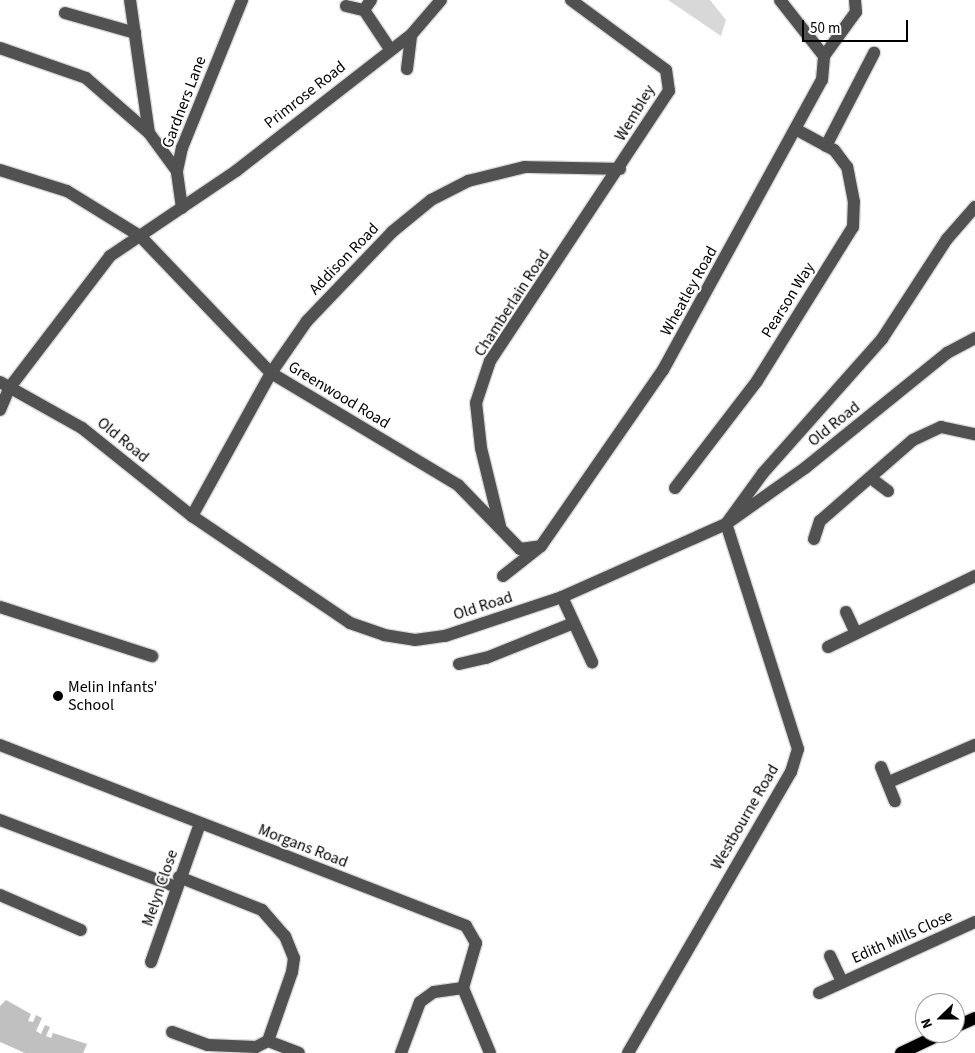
<!DOCTYPE html>
<html>
<head>
<meta charset="utf-8">
<style>
	body { margin:0 }
	#map { position:relative; width:975px; height:1053px; overflow:hidden; background:#fff; font-family:"Source Sans 3",sans-serif }
	div>[style] { position:absolute }
	[style*='--x'] { left:calc(var(--x)*1px); top:calc(var(--y)*1px); width:calc(var(--w)*1px); rotate:calc(var(--a)*1deg) }
	.green>* { inset:0; background:#d8d8d8 }
	.building>* { inset:0; background:#c0c0c0 }
	.roads { filter:drop-shadow(1px 0 #dbdbdb) drop-shadow(-1px 0 #dbdbdb) drop-shadow(0 1px #dbdbdb) drop-shadow(0 -1px #dbdbdb) }
	.minor>* { height:12px; margin:-6px; padding:0 6px; transform-origin:6px; border-radius:6px; background:#515151 }
	.major>* { height:12px; margin:-6px; padding:0 6px; transform-origin:6px; border-radius:6px; background:#000 }
	.dots>* { width:14px; height:14px; translate:-50% -50%; box-sizing:border-box; border:2px solid #fff; border-radius:50% }
	span { translate:-50% -50%; white-space:nowrap; text-align:center; line-height:1.15; -webkit-text-stroke:4px #fff; paint-order:stroke }
	.street-label { font-size:16px; color:#000 }
	.poi-label { font-size:16px; color:#000 }
	.left { translate:0 -50%; text-align:left }
	.north { position:absolute; left:915px; top:993px; width:50px; height:50px; box-sizing:border-box; background:#fff; border:1px solid #999; border-radius:50%; rotate:248deg; font-size:14px; font-weight:700; line-height:20px; text-align:center; color:#000 }
	.north::after { content:''; display:block; margin:auto; width:18px; height:22px; background:#000; clip-path:polygon(50% 0,100% 100%,50% 72%,0 100%) }
	.scale { position:absolute; left:802px; top:20px; width:106px; height:22px; box-sizing:border-box; border:2px solid #000; border-top:0; padding-left:6px; font-size:15px; line-height:18px; white-space:nowrap; color:#000; -webkit-text-stroke:4px #fff; paint-order:stroke }
</style>
</head>
<body>
<div id="map">
	<div class="green">
		<div style="clip-path:polygon(668px 0,710px 0,726px 20px,721px 36px)"></div>
	</div>
	<div class="building">
		<div style="clip-path:polygon(6px 1000px,31px 1014px,28px 1021px,33px 1022px,36px 1015px,42px 1018px,36px 1031px,41px 1034px,45px 1025px,50px 1027px,46px 1036px,51px 1038px,53px 1033px,87px 1044px,83px 1053px,25px 1053px,0 1042px,0 1006px)"></div>
	</div>
	<div class="roads">
		<div class="minor">
			<div style="--x:130;--y:0;--w:134;--a:81.9"></div>
			<div style="--x:371;--y:0;--w:12;--a:125"></div>
			<div style="--x:364;--y:10;--w:47;--a:56.3"></div>
			<div style="--x:346;--y:6;--w:18;--a:13"></div>
			<div style="--x:65;--y:13;--w:73;--a:15.9"></div>
			<div style="--x:0;--y:48;--w:91;--a:19.2"></div>
			<div style="--x:86;--y:78;--w:84;--a:41.1"></div>
			<div style="--x:149;--y:133;--w:47;--a:53.6"></div>
			<div style="--x:824;--y:56;--w:54;--a:-54"></div>
			<div style="--x:856;--y:12;--w:12;--a:-95"></div>
			<div style="--x:407;--y:69;--w:34;--a:-83"></div>
			<div style="--x:826;--y:146;--w:105;--a:-62.7"></div>
			<div style="--x:0;--y:170;--w:70;--a:17.4"></div>
			<div style="--x:67;--y:191;--w:86;--a:31.7"></div>
			<div style="--x:140;--y:236;--w:190;--a:46.3"></div>
			<div style="--x:271;--y:373;--w:218;--a:30.9"></div>
			<div style="--x:458;--y:485;--w:89;--a:45.9"></div>
			<div style="--x:520;--y:549;--w:21;--a:-8"></div>
			<div style="--x:182;--y:208;--w:37;--a:-98"></div>
			<div style="--x:177;--y:171;--w:24;--a:-78"></div>
			<div style="--x:182;--y:148;--w:160;--a:-67.9"></div>
			<div style="--x:0;--y:382;--w:94;--a:29.3"></div>
			<div style="--x:82;--y:428;--w:141;--a:38.7"></div>
			<div style="--x:192;--y:516;--w:191;--a:34.1"></div>
			<div style="--x:350;--y:623;--w:36;--a:19"></div>
			<div style="--x:384;--y:635;--w:31;--a:9"></div>
			<div style="--x:415;--y:640;--w:30;--a:-8"></div>
			<div style="--x:445;--y:636;--w:123;--a:-18.4"></div>
			<div style="--x:562;--y:597;--w:180;--a:-24"></div>
			<div style="--x:726;--y:524;--w:97;--a:-35.3"></div>
			<div style="--x:805;--y:468;--w:183;--a:-39"></div>
			<div style="--x:947;--y:353;--w:32;--a:-28"></div>
			<div style="--x:0;--y:410;--w:25;--a:-67"></div>
			<div style="--x:10;--y:387;--w:165;--a:-52.6"></div>
			<div style="--x:110;--y:256;--w:152;--a:-34"></div>
			<div style="--x:236;--y:171;--w:222;--a:-37.9"></div>
			<div style="--x:411;--y:35;--w:46;--a:-49.4"></div>
			<div style="--x:872;--y:479;--w:20;--a:37"></div>
			<div style="--x:675;--y:488;--w:135;--a:-52.5"></div>
			<div style="--x:757;--y:381;--w:181;--a:-58.1"></div>
			<div style="--x:853;--y:227;--w:25;--a:-88"></div>
			<div style="--x:854;--y:202;--w:36;--a:-101"></div>
			<div style="--x:847;--y:167;--w:21;--a:-127"></div>
			<div style="--x:834;--y:150;--w:42;--a:-151.6"></div>
			<div style="--x:192;--y:516;--w:163;--a:-61.1"></div>
			<div style="--x:271;--y:373;--w:63;--a:-55.3"></div>
			<div style="--x:307;--y:321;--w:123;--a:-46.3"></div>
			<div style="--x:392;--y:232;--w:50;--a:-39.4"></div>
			<div style="--x:431;--y:200;--w:42;--a:-27.2"></div>
			<div style="--x:468;--y:181;--w:59;--a:-13.8"></div>
			<div style="--x:525;--y:167;--w:95;--a:1.2"></div>
			<div style="--x:500;--y:526;--w:80;--a:-103.7"></div>
			<div style="--x:481;--y:448;--w:45;--a:-96.3"></div>
			<div style="--x:476;--y:403;--w:44;--a:-71.6"></div>
			<div style="--x:490;--y:361;--w:324;--a:-56.5"></div>
			<div style="--x:669;--y:91;--w:21;--a:-98"></div>
			<div style="--x:666;--y:70;--w:118;--a:-143.6"></div>
			<div style="--x:814;--y:539;--w:19;--a:-72"></div>
			<div style="--x:820;--y:521;--w:123;--a:-41.1"></div>
			<div style="--x:913;--y:440;--w:31;--a:-25"></div>
			<div style="--x:941;--y:427;--w:35;--a:12"></div>
			<div style="--x:503;--y:576;--w:48;--a:-38.3"></div>
			<div style="--x:541;--y:546;--w:214;--a:-55.3"></div>
			<div style="--x:663;--y:370;--w:331;--a:-61.3"></div>
			<div style="--x:822;--y:80;--w:24;--a:-85"></div>
			<div style="--x:824;--y:56;--w:71;--a:-128.2"></div>
			<div style="--x:562;--y:597;--w:72;--a:65.2"></div>
			<div style="--x:0;--y:607;--w:160;--a:17.9"></div>
			<div style="--x:846;--y:612;--w:21;--a:65"></div>
			<div style="--x:828;--y:647;--w:163;--a:-25.8"></div>
			<div style="--x:459;--y:664;--w:28;--a:-13"></div>
			<div style="--x:486;--y:658;--w:92;--a:-21.8"></div>
			<div style="--x:0;--y:745;--w:500;--a:21.2"></div>
			<div style="--x:466;--y:926;--w:20;--a:60"></div>
			<div style="--x:476;--y:943;--w:47;--a:106.1"></div>
			<div style="--x:463;--y:988;--w:70;--a:67.4"></div>
			<div style="--x:881;--y:767;--w:37;--a:68"></div>
			<div style="--x:889;--y:782;--w:94;--a:-23.3"></div>
			<div style="--x:0;--y:820;--w:188;--a:20.8"></div>
			<div style="--x:179;--y:877;--w:89;--a:21.7"></div>
			<div style="--x:262;--y:910;--w:35;--a:49"></div>
			<div style="--x:285;--y:936;--w:24;--a:68"></div>
			<div style="--x:294;--y:958;--w:14;--a:98"></div>
			<div style="--x:292;--y:972;--w:73;--a:109.2"></div>
			<div style="--x:268;--y:1041;--w:33;--a:21"></div>
			<div style="--x:0;--y:895;--w:88;--a:23.4"></div>
			<div style="--x:830;--y:956;--w:29;--a:65"></div>
			<div style="--x:151;--y:962;--w:146;--a:-70.5"></div>
			<div style="--x:819;--y:993;--w:171;--a:-24.5"></div>
			<div style="--x:172;--y:1032;--w:38;--a:20"></div>
			<div style="--x:208;--y:1045;--w:48;--a:2.4"></div>
			<div style="--x:256;--y:1047;--w:13;--a:-27"></div>
			<div style="--x:401;--y:1053;--w:54;--a:-69.6"></div>
			<div style="--x:420;--y:1002;--w:17;--a:-36"></div>
			<div style="--x:434;--y:992;--w:29;--a:-8"></div>
			<div style="--x:628;--y:1053;--w:325;--a:-59.9"></div>
			<div style="--x:791;--y:772;--w:24;--a:-73"></div>
			<div style="--x:798;--y:749;--w:236;--a:-107.7"></div>
			<div style="--x:726;--y:524;--w:63;--a:-54"></div>
			<div style="--x:763;--y:473;--w:179;--a:-48.4"></div>
			<div style="--x:882;--y:339;--w:119;--a:-57"></div>
			<div style="--x:947;--y:239;--w:43;--a:-48.8"></div>
		</div>
		<div class="major">
			<div style="--x:955;--y:1027;--w:22;--a:-24"></div>
			<div style="--x:901;--y:1053;--w:47;--a:-25.5"></div>
		</div>
	</div>
	<div class="dots">
		<div style="left:58px;top:696px;background:#000"></div>
	</div>
	<div class="street-label">
		<span style="left:305px;top:95px;rotate:-38deg">Primrose Road</span>
		<span style="left:184px;top:102px;rotate:-69deg">Gardners Lane</span>
		<span style="left:635px;top:113px;rotate:-59deg">Wembley</span>
		<span style="left:344px;top:259px;rotate:-46deg">Addison Road</span>
		<span style="left:689px;top:291px;rotate:-61deg">Wheatley Road</span>
		<span style="left:788px;top:300px;rotate:-58deg">Pearson Way</span>
		<span style="left:512px;top:303px;rotate:-57deg">Chamberlain Road</span>
		<span style="left:339px;top:395px;rotate:31deg">Greenwood Road</span>
		<span style="left:834px;top:424px;rotate:-39deg">Old Road</span>
		<span style="left:123px;top:440px;rotate:39deg">Old Road</span>
		<span style="left:483px;top:606px;rotate:-18deg">Old Road</span>
		<span style="left:745px;top:817px;rotate:-60deg">Westbourne Road</span>
		<span style="left:303px;top:846px;rotate:21deg">Morgans Road</span>
		<span style="left:160px;top:888px;rotate:-71deg">Melyn Close</span>
		<span style="left:902px;top:937px;rotate:-24deg">Edith Mills Close</span>
	</div>
	<div class="poi-label">
		<span class="left" style="left:68px;top:696px">Melin Infants'<br>School</span>
	</div>
	<div class="north">N</div>
	<div class="scale">50 m</div>
</div>
</body>
</html>
